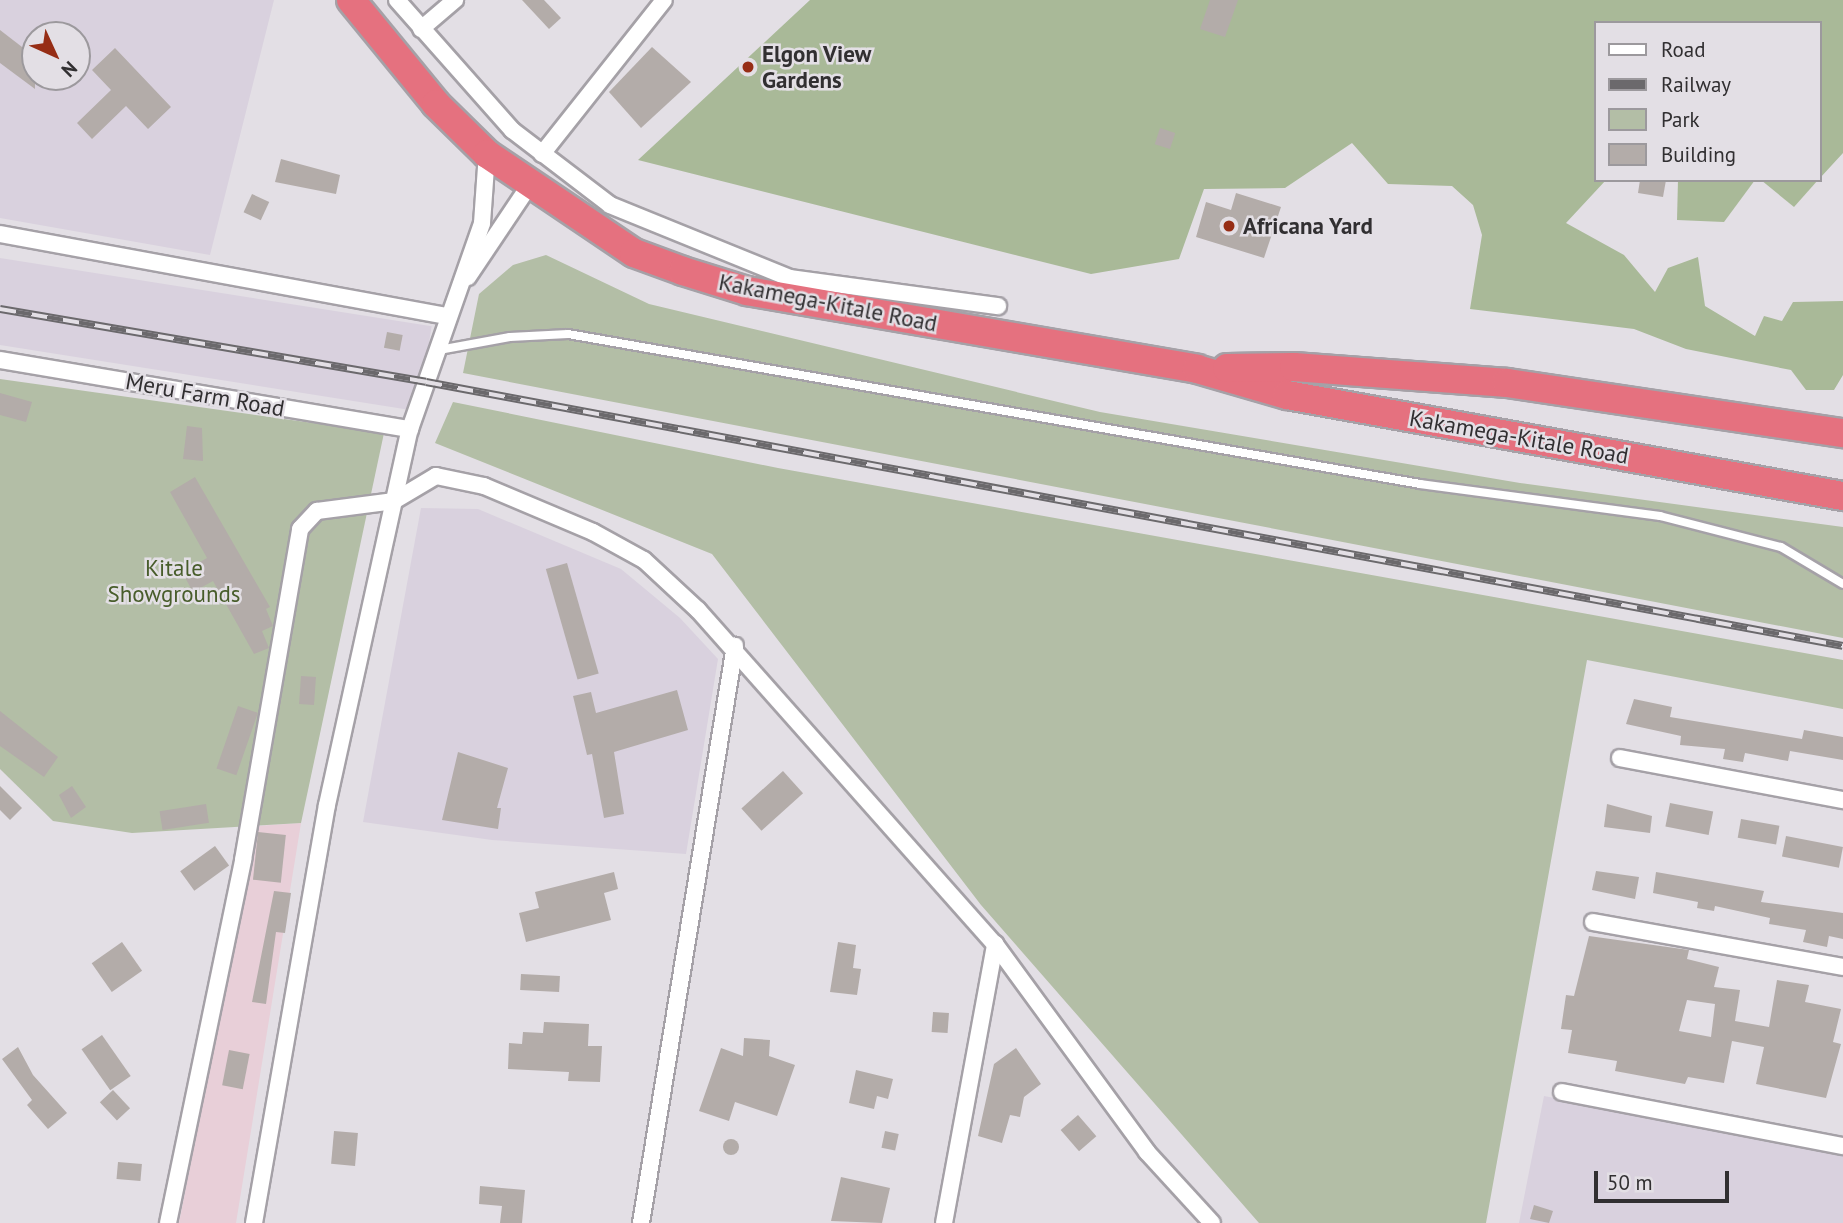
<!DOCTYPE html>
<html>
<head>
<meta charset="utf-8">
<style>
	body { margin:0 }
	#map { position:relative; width:1843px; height:1223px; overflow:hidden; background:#e3dfe5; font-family:"PT Sans",sans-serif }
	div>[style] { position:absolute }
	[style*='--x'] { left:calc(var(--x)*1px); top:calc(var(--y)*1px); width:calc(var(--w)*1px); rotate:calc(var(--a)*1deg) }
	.commercial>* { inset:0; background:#e8cfd8 }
	.built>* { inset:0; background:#d9d1de; transform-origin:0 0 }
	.green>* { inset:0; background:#b3bea6 }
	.forest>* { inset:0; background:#a9b998 }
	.building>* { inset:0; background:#b3aca9; transform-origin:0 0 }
	.round { border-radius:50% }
	.roads { filter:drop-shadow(2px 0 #a5a1a7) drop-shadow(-2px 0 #a5a1a7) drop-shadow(0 2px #a5a1a7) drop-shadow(0 -2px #a5a1a7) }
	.lane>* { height:8px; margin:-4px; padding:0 4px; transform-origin:4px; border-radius:4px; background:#fff }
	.street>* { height:16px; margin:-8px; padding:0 8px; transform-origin:8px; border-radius:8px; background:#fff }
	.highway>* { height:28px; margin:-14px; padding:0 14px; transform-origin:14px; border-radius:14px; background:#e5717f }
	.rail>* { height:8px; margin-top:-4px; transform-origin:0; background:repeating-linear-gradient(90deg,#e3dfe5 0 16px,#6b696c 0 32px); box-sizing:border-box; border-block:2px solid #6b696c }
	.dots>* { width:19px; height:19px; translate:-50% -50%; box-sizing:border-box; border:4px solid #e3dfe5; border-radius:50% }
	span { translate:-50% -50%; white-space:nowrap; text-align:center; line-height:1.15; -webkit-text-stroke:5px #e3dfe5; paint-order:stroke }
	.poi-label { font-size:23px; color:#312f31; font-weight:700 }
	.left { translate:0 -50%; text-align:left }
	.street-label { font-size:23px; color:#312f31 }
	.park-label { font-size:23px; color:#485d2b }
	.legend { position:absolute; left:1594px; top:21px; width:228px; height:161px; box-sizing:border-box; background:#e3dfe5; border:2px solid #9c999d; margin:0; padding:9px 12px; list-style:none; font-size:21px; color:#312f31 }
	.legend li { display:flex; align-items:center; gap:14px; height:35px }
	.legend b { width:35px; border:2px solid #9c999d }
	.north { position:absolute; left:21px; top:21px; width:70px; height:70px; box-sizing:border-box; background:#e3dfe5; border:2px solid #9c999d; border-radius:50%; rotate:135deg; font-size:19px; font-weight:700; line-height:28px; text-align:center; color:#312f31 }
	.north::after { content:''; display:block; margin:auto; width:24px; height:32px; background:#962d15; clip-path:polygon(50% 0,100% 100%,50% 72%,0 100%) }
	.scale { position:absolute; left:1594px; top:1171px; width:135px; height:32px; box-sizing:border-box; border:4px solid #312f31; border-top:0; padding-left:9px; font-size:21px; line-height:24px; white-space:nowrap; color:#312f31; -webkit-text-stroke:5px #e3dfe5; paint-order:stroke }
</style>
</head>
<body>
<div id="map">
	<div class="commercial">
		<div style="clip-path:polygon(301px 823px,236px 1223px,179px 1223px,257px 826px)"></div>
	</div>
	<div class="built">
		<div style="clip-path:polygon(evenodd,0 0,274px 0,210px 255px,0 218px,0 0,35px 35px,77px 35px,77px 77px,35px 77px,35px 35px)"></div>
		<div style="left:0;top:258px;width:437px;height:86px;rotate:9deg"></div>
		<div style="clip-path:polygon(421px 508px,478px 509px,621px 569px,680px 618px,718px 659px,686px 854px,492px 840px,363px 822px)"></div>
		<div style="clip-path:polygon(1544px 1096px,1843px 1153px,1843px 1223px,1519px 1223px)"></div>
	</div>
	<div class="green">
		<div style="clip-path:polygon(546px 255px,649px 304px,1100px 412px,1520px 483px,1843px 527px,1843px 638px,463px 373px,479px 294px,513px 265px)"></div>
		<div style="clip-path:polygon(0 379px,384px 433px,301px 823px,132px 833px,53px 821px,0 769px)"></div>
		<div style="clip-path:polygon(453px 402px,778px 468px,1843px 660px,1843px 709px,1587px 660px,1486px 1223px,1259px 1223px,981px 905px,712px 554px,435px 443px)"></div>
	</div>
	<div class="forest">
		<div style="clip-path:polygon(810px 0,1843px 0,1843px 153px,1820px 178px,1820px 23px,1596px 23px,1596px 180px,1606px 180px,1566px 223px,1624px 255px,1655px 292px,1668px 268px,1698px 257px,1705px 306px,1755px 336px,1764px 316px,1782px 321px,1793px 302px,1843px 301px,1843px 375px,1834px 390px,1806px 390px,1791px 370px,1686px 349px,1634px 329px,1470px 309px,1482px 235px,1473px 205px,1452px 186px,1388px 184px,1352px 143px,1285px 188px,1204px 189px,1179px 259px,1091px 274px,638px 160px)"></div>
		<div style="clip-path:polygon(1678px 180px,1755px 180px,1724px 222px,1677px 220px)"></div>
		<div style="clip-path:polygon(1761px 180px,1818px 180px,1794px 207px)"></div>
	</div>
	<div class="building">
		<div style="clip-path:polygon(522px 0,544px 0,561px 18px,549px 29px)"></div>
		<div style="clip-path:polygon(1210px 0,1238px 0,1225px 37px,1200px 29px)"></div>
		<div style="clip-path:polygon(0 30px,35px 57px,35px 89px,0 63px)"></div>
		<div style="clip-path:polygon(652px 47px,691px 82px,641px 128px,609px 92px)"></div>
		<div style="clip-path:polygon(115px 48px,171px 107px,148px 129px,126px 106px,92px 139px,77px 123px,111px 90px,92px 70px)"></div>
		<div style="left:1160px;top:128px;width:16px;height:17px;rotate:18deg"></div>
		<div style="clip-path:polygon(281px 159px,340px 175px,336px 194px,275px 182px)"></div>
		<div style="clip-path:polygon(1640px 180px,1666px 180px,1663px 197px,1638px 193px)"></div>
		<div style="clip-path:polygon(1236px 193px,1281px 207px,1264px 258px,1196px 237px,1206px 202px,1231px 210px)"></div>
		<div style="left:252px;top:194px;width:19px;height:20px;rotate:25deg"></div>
		<div style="left:387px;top:332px;width:16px;height:16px;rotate:11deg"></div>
		<div style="clip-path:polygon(0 393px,32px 402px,26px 422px,0 415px)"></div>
		<div style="clip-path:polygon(187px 426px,202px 428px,203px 461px,183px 459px)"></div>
		<div style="clip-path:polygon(195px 477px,270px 607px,266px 609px,273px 626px,262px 631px,269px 648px,254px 654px,213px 581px,193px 592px,182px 572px,207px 558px,170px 492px)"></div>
		<div style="left:567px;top:563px;width:115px;height:22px;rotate:74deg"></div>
		<div style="left:301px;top:676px;width:15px;height:28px;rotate:4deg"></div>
		<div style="clip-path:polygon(677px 690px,688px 730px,614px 752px,624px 814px,604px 818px,592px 754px,587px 755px,573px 696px,591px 692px,596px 713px)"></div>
		<div style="clip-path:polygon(1634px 699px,1672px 707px,1670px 717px,1802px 739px,1804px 730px,1843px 737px,1843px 760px,1790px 751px,1788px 761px,1745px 753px,1743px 762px,1723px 759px,1725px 749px,1680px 745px,1681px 736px,1626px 724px)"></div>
		<div style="left:238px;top:706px;width:21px;height:66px;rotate:19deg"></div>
		<div style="clip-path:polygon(0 711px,58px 757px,44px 777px,0 746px)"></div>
		<div style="clip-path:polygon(458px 752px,508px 768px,497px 808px,501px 808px,498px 829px,442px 820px)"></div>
		<div style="left:783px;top:771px;width:30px;height:56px;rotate:48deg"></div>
		<div style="clip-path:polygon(0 786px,22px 808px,10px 820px,0 810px)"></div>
		<div style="clip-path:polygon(72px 786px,86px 807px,71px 818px,59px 795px)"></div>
		<div style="left:1670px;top:803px;width:44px;height:24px;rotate:11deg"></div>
		<div style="left:206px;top:804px;width:19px;height:47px;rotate:81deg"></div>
		<div style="clip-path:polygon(1607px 804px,1652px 816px,1650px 833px,1604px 827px)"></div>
		<div style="left:1741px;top:819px;width:39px;height:19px;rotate:10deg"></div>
		<div style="left:258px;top:832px;width:28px;height:48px;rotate:6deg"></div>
		<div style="left:1786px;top:836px;width:58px;height:21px;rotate:11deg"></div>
		<div style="left:215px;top:846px;width:24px;height:43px;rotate:54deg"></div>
		<div style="clip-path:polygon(1596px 871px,1639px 877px,1635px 899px,1592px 890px)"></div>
		<div style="clip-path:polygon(614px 872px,618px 889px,604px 893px,611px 920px,526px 942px,519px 913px,539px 908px,535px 892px)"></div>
		<div style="clip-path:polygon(1656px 872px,1764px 891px,1761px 902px,1843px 913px,1843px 939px,1829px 936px,1827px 947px,1803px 942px,1806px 930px,1769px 924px,1770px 918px,1715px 906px,1714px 911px,1697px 908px,1698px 902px,1653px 893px)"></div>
		<div style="clip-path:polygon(274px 891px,291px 893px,285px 933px,276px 932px,266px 1004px,252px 1002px)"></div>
		<div style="clip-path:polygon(evenodd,1589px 936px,1689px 950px,1687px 959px,1719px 967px,1714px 987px,1740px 990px,1735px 1021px,1769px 1027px,1777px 980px,1809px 985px,1805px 1002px,1841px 1009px,1833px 1042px,1841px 1044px,1826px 1098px,1756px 1084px,1764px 1047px,1732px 1041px,1724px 1083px,1688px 1077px,1685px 1084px,1615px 1071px,1617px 1061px,1568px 1053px,1572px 1030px,1561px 1029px,1566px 995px,1574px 996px,1589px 936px,1687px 1000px,1715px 1004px,1711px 1037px,1679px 1031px,1687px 1000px)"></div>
		<div style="left:122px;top:942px;width:35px;height:37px;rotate:55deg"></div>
		<div style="clip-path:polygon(838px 942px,856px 945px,853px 968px,861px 969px,857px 995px,830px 992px)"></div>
		<div style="left:521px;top:974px;width:39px;height:16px;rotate:3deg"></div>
		<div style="left:933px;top:1012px;width:16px;height:20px;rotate:4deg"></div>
		<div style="clip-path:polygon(544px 1022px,589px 1024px,588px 1046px,602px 1046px,600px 1082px,568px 1081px,569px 1072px,508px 1069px,509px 1043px,522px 1044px,523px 1032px,543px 1033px)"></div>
		<div style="left:102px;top:1035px;width:50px;height:25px;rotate:55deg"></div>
		<div style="clip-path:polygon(744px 1038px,770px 1040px,769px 1056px,795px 1065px,777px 1116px,735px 1102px,729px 1121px,699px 1111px,721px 1048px,743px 1056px)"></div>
		<div style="clip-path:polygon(18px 1047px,33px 1075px,67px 1113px,48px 1129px,27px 1105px,32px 1100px,2px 1059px)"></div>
		<div style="clip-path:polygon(1016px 1048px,1041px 1084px,1024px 1097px,1020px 1117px,1010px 1115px,1002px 1143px,978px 1136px,994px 1064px)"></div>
		<div style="left:229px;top:1050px;width:21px;height:36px;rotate:11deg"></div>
		<div style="clip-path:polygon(856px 1070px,893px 1079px,888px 1099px,877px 1096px,874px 1109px,849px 1103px)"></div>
		<div style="left:113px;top:1090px;width:25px;height:18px;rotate:47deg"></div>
		<div style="left:1078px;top:1115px;width:28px;height:23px;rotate:49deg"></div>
		<div style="left:334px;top:1131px;width:24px;height:33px;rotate:5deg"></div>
		<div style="left:885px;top:1131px;width:14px;height:17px;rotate:12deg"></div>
		<div class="round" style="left:723px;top:1139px;width:16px;height:16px"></div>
		<div style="left:118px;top:1162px;width:24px;height:17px;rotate:5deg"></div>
		<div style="clip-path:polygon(841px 1177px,890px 1188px,882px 1223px,831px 1221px)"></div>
		<div style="clip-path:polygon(480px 1186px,525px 1190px,522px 1223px,500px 1223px,502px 1206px,479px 1204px)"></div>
		<div style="clip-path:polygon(1534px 1205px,1553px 1211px,1549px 1223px,1530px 1219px)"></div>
	</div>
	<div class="roads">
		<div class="lane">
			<div style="--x:439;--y:350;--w:72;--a:-10.4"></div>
			<div style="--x:510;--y:337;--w:58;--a:-3"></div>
			<div style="--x:568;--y:334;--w:865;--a:9.98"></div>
			<div style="--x:1420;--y:484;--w:242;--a:7.6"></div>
			<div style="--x:1660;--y:516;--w:125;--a:14.4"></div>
			<div style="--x:1781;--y:547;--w:72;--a:30.8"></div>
		</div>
		<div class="street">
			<div style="--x:397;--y:0;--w:174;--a:48.5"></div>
			<div style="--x:512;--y:130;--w:123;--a:37.4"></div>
			<div style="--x:610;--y:205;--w:194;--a:22.1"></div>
			<div style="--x:790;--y:278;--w:210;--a:7.7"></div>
			<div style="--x:421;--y:29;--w:45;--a:-40.5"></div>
			<div style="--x:542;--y:154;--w:196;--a:-51.6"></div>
			<div style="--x:0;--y:234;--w:455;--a:10.4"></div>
			<div style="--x:468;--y:277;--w:110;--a:-56.2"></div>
			<div style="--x:0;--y:360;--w:416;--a:9.6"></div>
			<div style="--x:1620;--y:758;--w:227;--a:10.7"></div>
			<div style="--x:1593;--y:922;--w:254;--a:10.2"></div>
			<div style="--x:1562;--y:1092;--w:286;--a:10.9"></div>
			<div style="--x:168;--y:1223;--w:371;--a:-78.3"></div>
			<div style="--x:243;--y:860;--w:336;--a:-80.2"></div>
			<div style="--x:300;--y:529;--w:25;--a:-47"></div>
			<div style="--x:317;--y:511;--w:78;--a:-7.4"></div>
			<div style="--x:394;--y:501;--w:49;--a:-30.8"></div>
			<div style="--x:436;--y:476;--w:49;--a:11.8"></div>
			<div style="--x:484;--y:486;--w:118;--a:22.9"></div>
			<div style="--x:593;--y:532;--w:58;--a:28.8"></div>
			<div style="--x:644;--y:560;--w:74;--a:42.8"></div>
			<div style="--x:698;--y:610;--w:447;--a:48.4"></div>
			<div style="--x:995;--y:944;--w:258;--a:53.8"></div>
			<div style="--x:1147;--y:1152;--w:96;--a:47.5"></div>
			<div style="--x:254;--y:1223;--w:424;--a:-80.1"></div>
			<div style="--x:327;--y:805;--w:385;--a:-77.6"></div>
			<div style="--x:410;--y:429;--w:218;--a:-70.7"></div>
			<div style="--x:482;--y:223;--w:69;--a:-85.9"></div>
			<div style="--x:641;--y:1223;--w:585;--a:-80.75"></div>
			<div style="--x:944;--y:1223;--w:284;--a:-79.6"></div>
		</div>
		<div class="highway">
			<div style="--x:351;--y:0;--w:134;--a:50.7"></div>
			<div style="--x:436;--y:104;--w:71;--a:44.4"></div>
			<div style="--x:487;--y:154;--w:177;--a:34"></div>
			<div style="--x:634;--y:253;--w:52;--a:20.2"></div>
			<div style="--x:683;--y:271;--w:67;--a:17.4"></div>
			<div style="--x:747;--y:291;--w:457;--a:9.8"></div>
			<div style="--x:1197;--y:369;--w:94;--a:16.1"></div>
			<div style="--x:1287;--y:395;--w:565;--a:10.3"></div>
			<div style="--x:1227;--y:368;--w:67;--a:-0.9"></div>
			<div style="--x:1294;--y:367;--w:214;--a:4.3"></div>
			<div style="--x:1507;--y:383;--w:340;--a:8.5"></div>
		</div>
	</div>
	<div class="rail">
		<div style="--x:0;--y:309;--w:432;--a:9.7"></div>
		<div style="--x:426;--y:382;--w:1441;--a:10.55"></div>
	</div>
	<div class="dots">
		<div style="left:748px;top:67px;background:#962d15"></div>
		<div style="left:1229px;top:226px;background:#962d15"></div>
	</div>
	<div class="poi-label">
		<span class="left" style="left:762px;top:67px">Elgon View<br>Gardens</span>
		<span class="left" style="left:1243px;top:226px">Africana Yard</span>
	</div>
	<div class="street-label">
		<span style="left:828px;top:303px;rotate:11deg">Kakamega-Kitale Road</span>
		<span style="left:205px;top:395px;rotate:10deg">Meru Farm Road</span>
		<span style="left:1519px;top:437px;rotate:10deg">Kakamega-Kitale Road</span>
	</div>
	<div class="park-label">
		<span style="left:174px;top:581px">Kitale<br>Showgrounds</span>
	</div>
	<ul class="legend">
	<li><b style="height:9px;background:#fff"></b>Road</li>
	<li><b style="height:9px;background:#6b696c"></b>Railway</li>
	<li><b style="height:19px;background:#b3bea6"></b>Park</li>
	<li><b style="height:19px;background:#b3aca9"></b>Building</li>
	</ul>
	<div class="north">N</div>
	<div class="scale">50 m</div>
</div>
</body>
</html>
